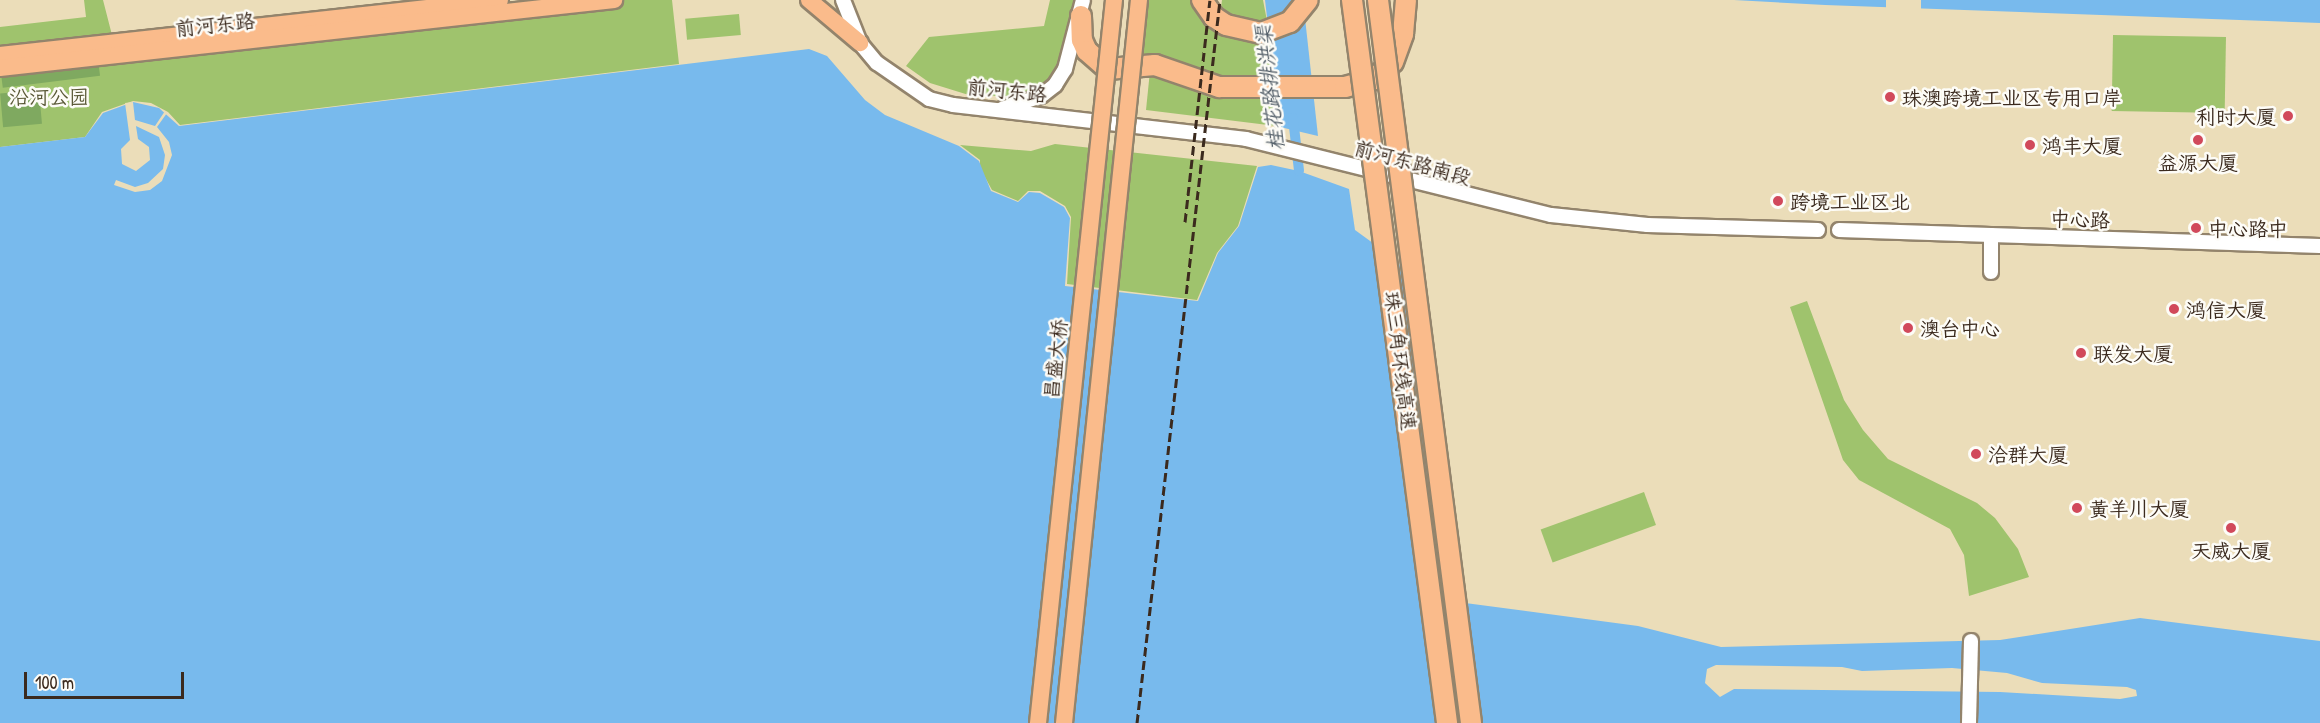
<!DOCTYPE html>
<html>
<head>
<meta charset="utf-8">
<style>
	body { margin:0 }
	#map { position:relative; width:2320px; height:723px; overflow:hidden; background:#ebddb9; font-family:"Patrick Hand","LXGW WenKai TC",sans-serif }
	div>[style] { position:absolute }
	[style*='--x'] { left:calc(var(--x)*1px); top:calc(var(--y)*1px); width:calc(var(--w)*1px); rotate:calc(var(--a)*1deg) }
	.green>* { inset:0; background:#9fc36d; transform-origin:0 0 }
	.forest>* { inset:0; background:#7fa960; transform-origin:0 0 }
	.water>* { inset:0; background:#78baed }
	.pier>* { inset:0; background:#ebddb9; transform-origin:0 0 }
	.canal>* { height:10px; margin:-5px; padding:0 5px; transform-origin:5px; border-radius:5px; background:#78baed }
	.roads { filter:drop-shadow(2px 0 #93846c) drop-shadow(-2px 0 #93846c) drop-shadow(0 2px #93846c) drop-shadow(0 -2px #93846c) }
	.minor>* { height:14px; margin:-7px; padding:0 7px; transform-origin:7px; border-radius:7px; background:#fff }
	.major>* { height:16px; margin:-8px; padding:0 8px; transform-origin:8px; border-radius:8px; background:#fabb8b }
	.highway>* { height:20px; margin:-10px; padding:0 10px; transform-origin:10px; border-radius:10px; background:#fabb8b }
	.rail>* { height:3px; margin-top:-1.5px; transform-origin:0; background:repeating-linear-gradient(90deg,#3b2a1e 0 9px,transparent 0 13.5px) }
	.bridges { filter:drop-shadow(2px 0 #93846c) drop-shadow(-2px 0 #93846c) drop-shadow(0 2px #93846c) drop-shadow(0 -2px #93846c) }
	.major-bridge>* { height:16px; margin:-8px; padding:0 8px; transform-origin:8px; border-radius:8px; background:#fabb8b }
	.highway-bridge>* { height:20px; margin:-10px; padding:0 10px; transform-origin:10px; border-radius:10px; background:#fabb8b }
	.dots>* { width:16px; height:16px; translate:-50% -50%; box-sizing:border-box; border:3px solid #fdfcf7; border-radius:50% }
	span { translate:-50% -50%; white-space:nowrap; text-align:center; line-height:1.15; -webkit-text-stroke:5px #fdfcf7; paint-order:stroke }
	.street-label { font-size:20px; color:#3b2a1e }
	.park-label { font-size:20px; color:#595836 }
	.poi-label { font-size:20px; color:#3b2a1e }
	.left { translate:0 -50%; text-align:left }
	.right { translate:-100% -50%; text-align:right }
	.water-label { font-size:21px; color:#505c66; font-style:italic }
	.scale { position:absolute; left:24px; top:672px; width:160px; height:27px; box-sizing:border-box; border:3px solid #3b2a1e; border-top:0; padding-left:8px; font-size:18px; line-height:21px; white-space:nowrap; color:#3b2a1e; -webkit-text-stroke:4px #fdfcf7; paint-order:stroke }
</style>
</head>
<body>
<div id="map">
	<div class="green">
		<div style="clip-path:polygon(84px 0,103px 0,113px 39px,0 52px,0 27px,86px 17px)"></div>
		<div style="clip-path:polygon(564px 0,672px 0,679px 64px,180px 125px,168px 112px,151px 103px,133px 101px,102px 112px,85px 137px,0 147px,0 57px)"></div>
		<div style="clip-path:polygon(1050px 0,1075px 0,1067px 50px,1052px 82px,1041px 88px,1019px 96px,972px 96px,930px 83px,906px 66px,929px 37px,1044px 26px)"></div>
		<div style="clip-path:polygon(1141px 0,1197px 0,1270px 36px,1274px 79px,1217px 82px,1136px 59px)"></div>
		<div style="clip-path:polygon(1222px 0,1263px 0,1267px 21px,1258px 25px,1220px 17px)"></div>
		<div style="left:739px;top:14px;width:21px;height:54px;rotate:85deg"></div>
		<div style="left:2113px;top:35px;width:113px;height:76px;rotate:1deg"></div>
		<div style="clip-path:polygon(1150px 71px,1274px 94px,1277px 126px,1146px 110px)"></div>
		<div style="clip-path:polygon(1055px 144px,1257px 166px,1238px 226px,1217px 253px,1197px 300px,1067px 284px,1071px 217px,1065px 206px,1040px 191px,1028px 191px,1018px 201px,992px 190px,980px 168px,980px 160px,960px 145px,1031px 151px)"></div>
		<div style="clip-path:polygon(1807px 301px,1844px 400px,1863px 430px,1888px 459px,1977px 503px,1995px 518px,2018px 549px,2029px 577px,1969px 596px,1964px 555px,1950px 529px,1859px 480px,1843px 460px,1790px 307px)"></div>
		<div style="left:1644px;top:492px;width:35px;height:110px;rotate:70deg"></div>
	</div>
	<div class="forest">
		<div style="left:97px;top:51px;width:25px;height:98px;rotate:83deg"></div>
		<div style="left:39px;top:90px;width:34px;height:39px;rotate:85deg"></div>
	</div>
	<div class="water">
		<div style="clip-path:polygon(1265px 0,1303px 0,1318px 136px,1280px 127px)"></div>
		<div style="clip-path:polygon(1734px 0,2320px 0,2320px 23px,1825px 5px)"></div>
		<div style="clip-path:polygon(evenodd,809px 49px,827px 56px,865px 100px,885px 115px,959px 146px,979px 161px,991px 191px,1018px 202px,1029px 192px,1040px 193px,1064px 207px,1070px 218px,1065px 286px,1198px 301px,1218px 253px,1239px 226px,1258px 167px,1271px 165px,1299px 171px,1349px 189px,1355px 230px,1399px 262px,1445px 513px,1412px 539px,1418px 575px,1450px 601px,1638px 626px,1721px 647px,2000px 640px,2140px 618px,2320px 641px,2320px 723px,0 723px,0 147px,85px 137px,103px 113px,133px 102px,159px 108px,179px 126px,809px 49px,1716px 665px,1842px 667px,1862px 671px,1952px 668px,2007px 673px,2042px 683px,2127px 687px,2136px 690px,2137px 696px,2120px 699px,2000px 692px,1734px 689px,1720px 697px,1705px 683px,1707px 669px,1716px 665px)"></div>
	</div>
	<div class="pier">
		<div style="left:1886px;top:0;width:35px;height:10px"></div>
		<div style="clip-path:polygon(133px 102px,135px 120px,155px 126px,165px 111px,167px 113px,157px 127px,169px 142px,172px 155px,162px 181px,150px 190px,135px 192px,114px 185px,116px 180px,135px 187px,148px 183px,163px 169px,165px 155px,159px 137px,136px 126px,138px 139px,149px 147px,150px 160px,136px 171px,122px 164px,121px 149px,130px 140px,125px 103px)"></div>
	</div>
	<div class="canal">
		<div style="--x:1293;--y:118;--w:53;--a:83.5"></div>
	</div>
	<div class="roads">
		<div class="minor">
			<div style="--x:843;--y:0;--w:46;--a:68.4"></div>
			<div style="--x:860;--y:43;--w:26;--a:50"></div>
			<div style="--x:877;--y:63;--w:63;--a:34.7"></div>
			<div style="--x:929;--y:99;--w:25;--a:14"></div>
			<div style="--x:953;--y:105;--w:295;--a:6.6"></div>
			<div style="--x:1246;--y:139;--w:314;--a:14"></div>
			<div style="--x:1551;--y:215;--w:97;--a:5.9"></div>
			<div style="--x:1647;--y:225;--w:171;--a:1.7"></div>
			<div style="--x:1002;--y:109;--w:41;--a:-18.4"></div>
			<div style="--x:1041;--y:96;--w:18;--a:-38"></div>
			<div style="--x:1055;--y:85;--w:19;--a:-58"></div>
			<div style="--x:1065;--y:69;--w:71;--a:-75.4"></div>
			<div style="--x:1839;--y:230;--w:481;--a:1.9"></div>
			<div style="--x:1991;--y:235;--w:37;--a:90"></div>
			<div style="--x:1969;--y:723;--w:82;--a:-88.6"></div>
		</div>
		<div class="major">
			<div style="--x:809;--y:0;--w:67;--a:40.1"></div>
			<div style="--x:0;--y:55;--w:503;--a:-6.28"></div>
			<div style="--x:0;--y:68;--w:618;--a:-6.32"></div>
		</div>
		<div class="highway">
			<div style="--x:1202;--y:0;--w:21;--a:55"></div>
			<div style="--x:1214;--y:17;--w:14;--a:34"></div>
			<div style="--x:1226;--y:25;--w:36;--a:13"></div>
			<div style="--x:1261;--y:33;--w:31;--a:-21"></div>
			<div style="--x:1290;--y:22;--w:28;--a:-51"></div>
			<div style="--x:1081;--y:16;--w:24;--a:88"></div>
			<div style="--x:1082;--y:40;--w:12;--a:66"></div>
			<div style="--x:1087;--y:51;--w:28;--a:41"></div>
			<div style="--x:1108;--y:69;--w:47;--a:-4.9"></div>
			<div style="--x:1155;--y:65;--w:68;--a:19"></div>
			<div style="--x:1219;--y:87;--w:126;--a:0"></div>
			<div style="--x:1345;--y:87;--w:30;--a:-15"></div>
			<div style="--x:1374;--y:79;--w:25;--a:-42"></div>
			<div style="--x:1393;--y:62;--w:30;--a:-70"></div>
			<div style="--x:1403;--y:34;--w:34;--a:-85"></div>
		</div>
	</div>
	<div class="rail">
		<div style="--x:1185;--y:222;--w:223;--a:-83.6"></div>
		<div style="--x:1137;--y:723;--w:728;--a:-83.45"></div>
	</div>
	<div class="bridges">
		<div class="major-bridge">
			<div style="--x:1038;--y:723;--w:727;--a:-84"></div>
			<div style="--x:1064;--y:723;--w:727;--a:-84.08"></div>
		</div>
		<div class="highway-bridge">
			<div style="--x:1352;--y:0;--w:729;--a:82.51"></div>
			<div style="--x:1378;--y:0;--w:729;--a:82.67"></div>
		</div>
	</div>
	<div class="dots">
		<div style="left:1890px;top:97px;background:#d1495b"></div>
		<div style="left:2288px;top:116px;background:#d1495b"></div>
		<div style="left:2198px;top:140px;background:#d1495b"></div>
		<div style="left:2030px;top:145px;background:#d1495b"></div>
		<div style="left:1778px;top:201px;background:#d1495b"></div>
		<div style="left:2196px;top:228px;background:#d1495b"></div>
		<div style="left:2174px;top:309px;background:#d1495b"></div>
		<div style="left:1908px;top:328px;background:#d1495b"></div>
		<div style="left:2081px;top:353px;background:#d1495b"></div>
		<div style="left:1976px;top:454px;background:#d1495b"></div>
		<div style="left:2077px;top:508px;background:#d1495b"></div>
		<div style="left:2231px;top:528px;background:#d1495b"></div>
	</div>
	<div class="street-label">
		<span style="left:215px;top:24px;rotate:-6deg">前河东路</span>
		<span style="left:1007px;top:90px;rotate:6deg">前河东路</span>
		<span style="left:1413px;top:162px;rotate:15deg">前河东路南段</span>
		<span style="left:2080px;top:219px;rotate:2deg">中心路</span>
		<span style="left:1055px;top:359px;rotate:-84deg">昌盛大桥</span>
		<span style="left:1401px;top:361px;rotate:83deg">珠三角环线高速</span>
	</div>
	<div class="park-label">
		<span style="left:49px;top:96px">沿河公园</span>
	</div>
	<div class="poi-label">
		<span class="left" style="left:1902px;top:97px">珠澳跨境工业区专用口岸</span>
		<span class="right" style="left:2276px;top:116px">利时大厦</span>
		<span class="left" style="left:2042px;top:145px">鸿丰大厦</span>
		<span style="left:2198px;top:162px">益源大厦</span>
		<span class="left" style="left:1790px;top:201px">跨境工业区北</span>
		<span class="left" style="left:2208px;top:228px">中心路中</span>
		<span class="left" style="left:2186px;top:309px">鸿信大厦</span>
		<span class="left" style="left:1920px;top:328px">澳台中心</span>
		<span class="left" style="left:2093px;top:353px">联发大厦</span>
		<span class="left" style="left:1988px;top:454px">洽群大厦</span>
		<span class="left" style="left:2089px;top:508px">黄羊川大厦</span>
		<span style="left:2231px;top:550px">天威大厦</span>
	</div>
	<div class="water-label">
		<span style="left:1270px;top:88px;rotate:-96deg">桂花路排洪渠</span>
	</div>
	<div class="scale">100 m</div>
</div>
</body>
</html>
